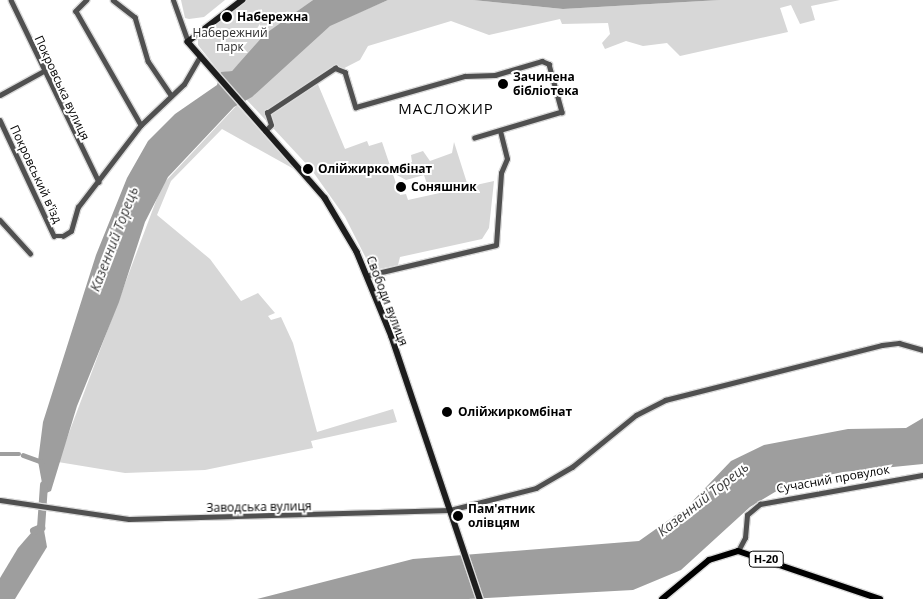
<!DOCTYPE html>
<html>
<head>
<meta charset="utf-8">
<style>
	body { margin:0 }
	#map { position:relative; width:923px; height:599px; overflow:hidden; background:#fff; font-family:"Open Sans",sans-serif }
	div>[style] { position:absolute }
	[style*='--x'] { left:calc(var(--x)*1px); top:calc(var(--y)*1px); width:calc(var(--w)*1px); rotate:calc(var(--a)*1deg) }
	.green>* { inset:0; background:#d7d7d7 }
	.water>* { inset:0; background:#9e9e9e }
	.canal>* { height:4.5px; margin:-2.25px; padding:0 2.25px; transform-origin:2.25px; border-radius:2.25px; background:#9e9e9e }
	.river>* { height:8px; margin:-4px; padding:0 4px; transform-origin:4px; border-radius:4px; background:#9e9e9e }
	.roads { filter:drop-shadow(1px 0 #dbdbdb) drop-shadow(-1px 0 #dbdbdb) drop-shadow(0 1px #dbdbdb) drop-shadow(0 -1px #dbdbdb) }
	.minor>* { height:4.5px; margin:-2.25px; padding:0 2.25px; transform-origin:2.25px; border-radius:2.25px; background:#505050 }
	.tertiary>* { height:5px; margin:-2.5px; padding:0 2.5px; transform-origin:2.5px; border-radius:2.5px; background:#505050 }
	.secondary>* { height:5.5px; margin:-2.75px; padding:0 2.75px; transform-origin:2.75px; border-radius:2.75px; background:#1d1d1d }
	.primary>* { height:6px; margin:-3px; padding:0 3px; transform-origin:3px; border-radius:3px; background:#000 }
	.dots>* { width:14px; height:14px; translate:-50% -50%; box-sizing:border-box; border:2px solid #fff; border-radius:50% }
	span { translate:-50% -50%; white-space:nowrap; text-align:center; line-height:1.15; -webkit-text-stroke:4px #fff; paint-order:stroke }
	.shield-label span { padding:1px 4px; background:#fff; border:1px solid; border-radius:4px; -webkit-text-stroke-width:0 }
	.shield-label { font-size:11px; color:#000; font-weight:700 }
	.poi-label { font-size:12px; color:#000; font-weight:700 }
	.left { translate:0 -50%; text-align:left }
	.park-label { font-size:12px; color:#2e2e2e }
	.street-label { font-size:12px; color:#000 }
	.water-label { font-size:14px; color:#3f3f3f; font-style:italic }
	.quarter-label { font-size:15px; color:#000; letter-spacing:1px }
</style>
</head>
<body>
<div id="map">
	<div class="green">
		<div style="clip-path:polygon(181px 0,225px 0,204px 17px,189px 19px,185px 18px)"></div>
		<div style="clip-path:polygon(246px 0,313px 0,273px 29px,232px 71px,220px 73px,198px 45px,198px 37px)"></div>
		<div style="clip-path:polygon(388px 0,473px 0,563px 9px,720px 0,840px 0,811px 6px,815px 20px,800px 24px,791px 5px,780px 8px,788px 32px,680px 56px,667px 43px,643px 46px,626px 41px,605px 49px,602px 43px,610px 34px,608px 23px,562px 24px,560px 19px,489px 35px,451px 21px,368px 46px,360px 60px,317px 82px,345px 149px,367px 141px,369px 146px,382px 142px,400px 195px,406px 194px,408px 200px,494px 181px,489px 228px,482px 239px,400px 257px,398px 265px,379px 269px,369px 264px,345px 217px,311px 169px,246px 99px,330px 25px)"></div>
		<div style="clip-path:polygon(237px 105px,294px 169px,222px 129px,171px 181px,157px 215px,210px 259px,241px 301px,258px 293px,275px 313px,268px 316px,271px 320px,281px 317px,293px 343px,317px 432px,393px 409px,397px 422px,311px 441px,313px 448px,205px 470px,125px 473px,58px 462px,162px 185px)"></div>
		<div style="clip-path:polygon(454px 142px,467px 183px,430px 193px,424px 175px,406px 180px,397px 175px,395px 167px,412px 162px,411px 155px,423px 151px,430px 161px,452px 153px)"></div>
	</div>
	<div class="water">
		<div style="clip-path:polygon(313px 0,388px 0,330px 26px,252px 97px,234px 107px,168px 177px,145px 222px,119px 302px,77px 406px,51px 491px,44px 494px,38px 461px,43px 422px,96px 255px,127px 178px,148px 141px,175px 114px,217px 85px,221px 72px,232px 71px,265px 34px)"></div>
		<div style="clip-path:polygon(473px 0,720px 0,563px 9px)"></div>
		<div style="clip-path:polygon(923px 418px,923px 464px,843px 472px,790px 483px,750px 507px,681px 570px,633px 590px,468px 599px,257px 599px,413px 559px,639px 541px,687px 507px,731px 461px,764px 445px,848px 429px,906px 428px)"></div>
		<div style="clip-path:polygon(38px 525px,44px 530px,47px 547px,15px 599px,0 599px,0 578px,18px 548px)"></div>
	</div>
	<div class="canal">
		<div style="--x:0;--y:454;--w:19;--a:0"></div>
		<div style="--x:23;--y:455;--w:20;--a:20"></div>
	</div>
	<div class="river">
		<div style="--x:34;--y:531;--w:8;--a:-23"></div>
		<div style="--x:41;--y:528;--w:43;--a:-86"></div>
	</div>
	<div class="roads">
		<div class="minor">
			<div style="--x:11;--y:0;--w:202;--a:64.2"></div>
			<div style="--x:87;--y:0;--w:16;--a:135"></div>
			<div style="--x:76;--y:11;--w:131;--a:60.3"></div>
			<div style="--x:113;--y:0;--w:28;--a:38"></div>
			<div style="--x:135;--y:17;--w:46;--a:73.5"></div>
			<div style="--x:148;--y:61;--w:41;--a:55.9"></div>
			<div style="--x:0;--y:95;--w:48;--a:-28.7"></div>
			<div style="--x:0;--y:120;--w:128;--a:65"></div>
			<div style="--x:54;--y:236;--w:9;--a:0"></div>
			<div style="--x:63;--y:236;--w:9;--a:-32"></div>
			<div style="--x:71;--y:231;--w:25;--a:-74"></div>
			<div style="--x:78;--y:207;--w:103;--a:-52.5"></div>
			<div style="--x:141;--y:125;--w:59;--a:-43.6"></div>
			<div style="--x:184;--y:84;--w:32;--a:-60"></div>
			<div style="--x:265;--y:131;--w:8;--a:-45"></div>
			<div style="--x:271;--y:125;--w:13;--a:-108"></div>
			<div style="--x:267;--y:113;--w:82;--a:-33.5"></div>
			<div style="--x:335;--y:68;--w:11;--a:22"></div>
			<div style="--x:345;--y:72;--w:37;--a:73"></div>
			<div style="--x:356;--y:107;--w:113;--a:-15.9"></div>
			<div style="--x:465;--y:76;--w:30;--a:-2"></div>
			<div style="--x:495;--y:75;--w:49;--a:-16.6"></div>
			<div style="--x:542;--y:61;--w:8;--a:23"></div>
			<div style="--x:549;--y:64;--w:50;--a:74.8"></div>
			<div style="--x:562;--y:112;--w:91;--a:163.4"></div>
			<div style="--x:0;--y:220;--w:45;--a:47.7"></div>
			<div style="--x:369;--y:275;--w:130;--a:-13.3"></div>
			<div style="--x:496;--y:245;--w:72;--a:-86"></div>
			<div style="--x:501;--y:173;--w:15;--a:-67"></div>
			<div style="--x:507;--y:159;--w:29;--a:-104"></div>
			<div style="--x:450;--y:510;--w:89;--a:-14.3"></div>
			<div style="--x:536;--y:488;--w:42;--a:-30.3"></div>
			<div style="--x:572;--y:467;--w:82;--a:-39.1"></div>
			<div style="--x:636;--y:415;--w:33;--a:-27"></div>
			<div style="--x:665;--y:400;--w:224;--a:-14.2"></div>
			<div style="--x:882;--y:345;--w:17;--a:-7"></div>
			<div style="--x:899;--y:343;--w:25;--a:16"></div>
			<div style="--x:738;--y:551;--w:15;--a:-62"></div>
			<div style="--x:745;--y:538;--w:23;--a:-85"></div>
			<div style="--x:747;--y:515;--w:17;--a:-40"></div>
			<div style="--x:760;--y:504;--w:166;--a:-10.1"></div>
		</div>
		<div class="tertiary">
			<div style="--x:173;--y:0;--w:45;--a:70.3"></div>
			<div style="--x:0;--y:500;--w:130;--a:8.4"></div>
			<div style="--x:129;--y:519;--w:321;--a:-1.6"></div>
		</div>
		<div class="secondary">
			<div style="--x:243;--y:0;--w:69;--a:142.6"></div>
			<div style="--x:188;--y:42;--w:208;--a:48.7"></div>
			<div style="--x:325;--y:198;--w:63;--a:59.3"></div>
			<div style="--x:357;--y:252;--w:92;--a:67.6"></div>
			<div style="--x:392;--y:337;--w:276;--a:71.4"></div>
		</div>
		<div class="primary">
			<div style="--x:662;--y:599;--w:61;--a:-39.7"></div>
			<div style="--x:709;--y:560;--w:30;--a:-17"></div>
			<div style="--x:738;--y:551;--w:150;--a:18.7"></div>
		</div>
	</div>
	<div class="dots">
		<div style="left:227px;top:17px;background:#000"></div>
		<div style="left:503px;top:84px;background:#000"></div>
		<div style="left:308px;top:169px;background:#000"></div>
		<div style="left:401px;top:187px;background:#000"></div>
		<div style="left:447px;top:412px;background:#000"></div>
		<div style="left:458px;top:516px;background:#000"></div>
	</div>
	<div class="shield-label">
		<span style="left:766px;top:559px">Н-20</span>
	</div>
	<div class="poi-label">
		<span class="left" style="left:237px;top:17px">Набережна</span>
		<span class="left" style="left:513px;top:84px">Зачинена<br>бібліотека</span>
		<span class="left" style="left:318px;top:169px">Олійжиркомбінат</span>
		<span class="left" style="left:411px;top:187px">Соняшник</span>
		<span class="left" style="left:458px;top:412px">Олійжиркомбiнат</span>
		<span class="left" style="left:468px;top:516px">Пам'ятник<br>олівцям</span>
	</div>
	<div class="park-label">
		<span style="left:230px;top:40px">Набережний<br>парк</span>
	</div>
	<div class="street-label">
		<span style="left:62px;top:88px;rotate:65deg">Покровська вулиця</span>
		<span style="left:36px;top:174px;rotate:65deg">Покровський в'їзд</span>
		<span style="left:387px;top:301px;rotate:69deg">Свободи вулиця</span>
		<span style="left:833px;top:479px;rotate:-10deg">Сучасний провулок</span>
		<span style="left:259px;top:507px;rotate:-1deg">Заводська вулиця</span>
	</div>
	<div class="water-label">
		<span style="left:114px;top:239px;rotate:-69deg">Казенний Торець</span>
		<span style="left:703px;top:499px;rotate:-38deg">Казенний Торець</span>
	</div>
	<div class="quarter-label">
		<span style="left:446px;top:109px">МАСЛОЖИР</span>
	</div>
</div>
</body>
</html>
